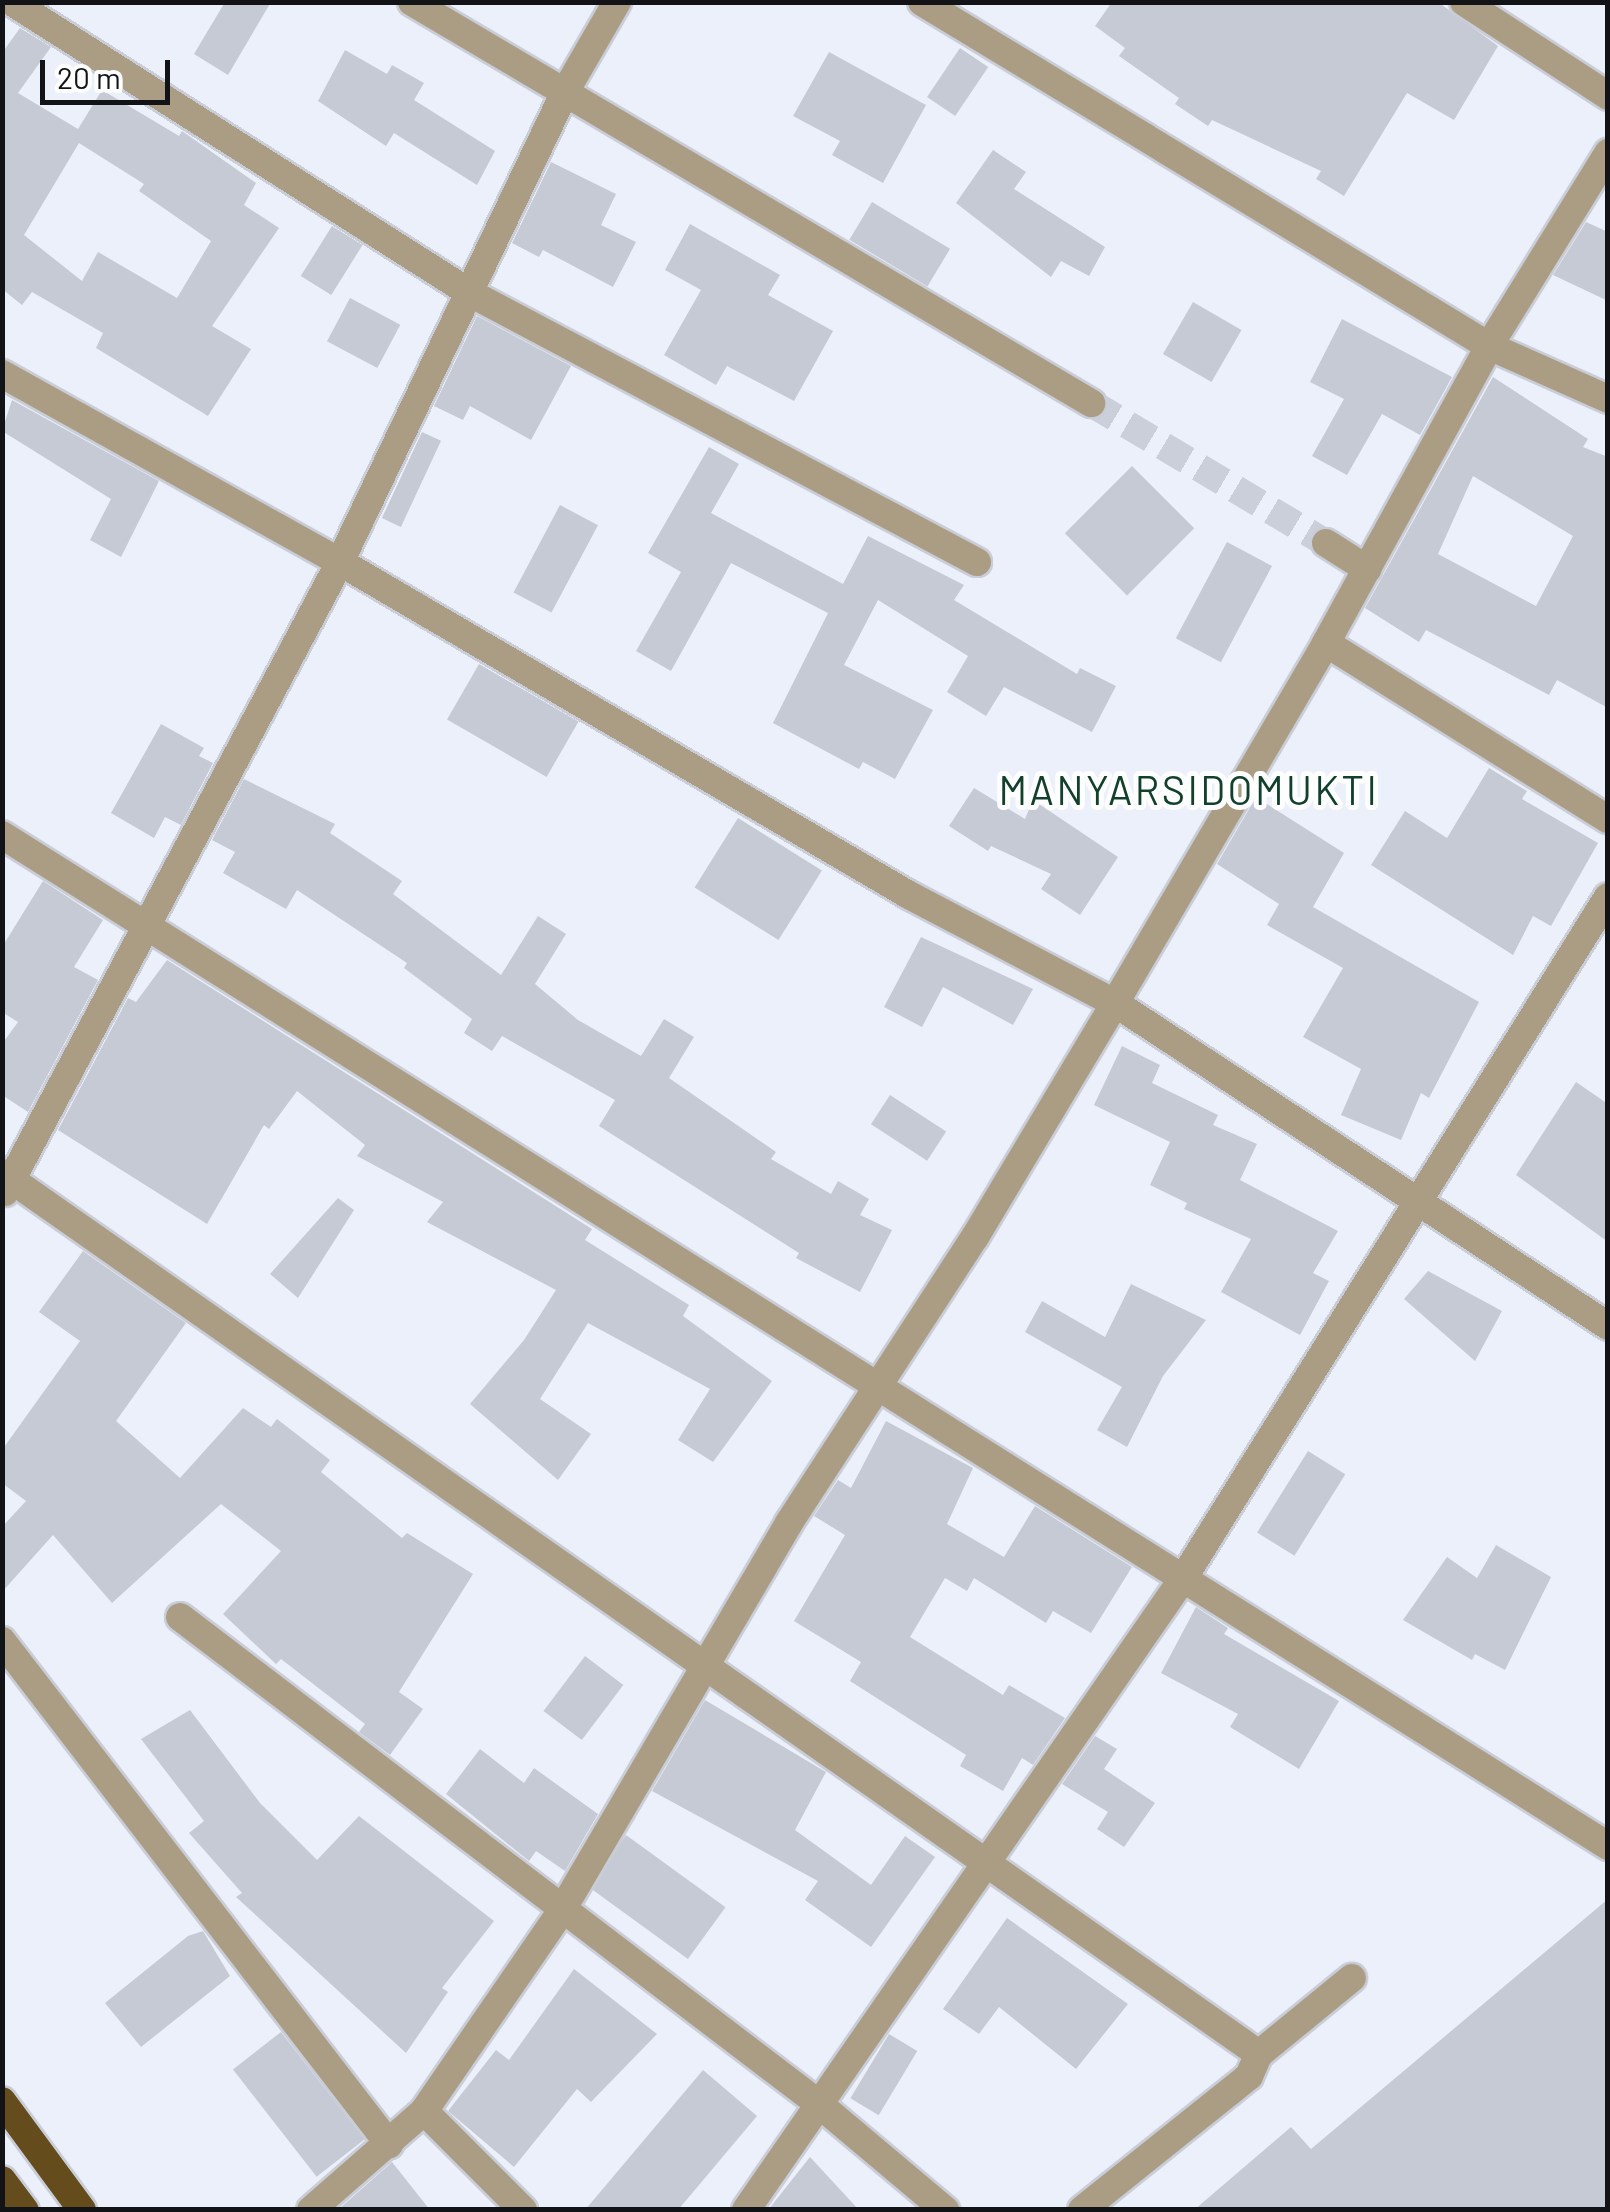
<!DOCTYPE html>
<html>
<head>
<meta charset="utf-8">
<style>
	body { margin:0 }
	#map { position:relative; width:1610px; height:2212px; overflow:hidden; background:#ecf0fb; font-family:Barlow,sans-serif }
	div>[style] { position:absolute }
	[style*='--x'] { left:calc(var(--x)*1px); top:calc(var(--y)*1px); width:calc(var(--w)*1px); rotate:calc(var(--a)*1deg) }
	.building>* { inset:0; background:#c6cad5; transform-origin:0 0 }
	.minor-tunnel>* { height:28px; margin-top:-14px; transform-origin:0; background:repeating-linear-gradient(90deg,#cbcfd9 0 28px,transparent 0 42px) }
	.roads { filter:drop-shadow(2px 0 #c9cdd7) drop-shadow(-2px 0 #c9cdd7) drop-shadow(0 2px #c9cdd7) drop-shadow(0 -2px #c9cdd7) }
	.minor>* { height:28px; margin:-14px; padding:0 14px; transform-origin:14px; border-radius:14px; background:#ab9d84 }
	.trunk>* { height:28px; margin:-14px; padding:0 14px; transform-origin:14px; border-radius:14px; background:#644c1c }
	span { translate:-50% -50%; white-space:nowrap; text-align:center; line-height:1.15; -webkit-text-stroke:10px #fefefe; paint-order:stroke }
	.quarter-label { font-size:40px; color:#12402d; letter-spacing:2.5px }
	.frame { position:absolute; inset:0; border:5px solid #121317; pointer-events:none }
	.scale { position:absolute; left:40px; top:60px; width:130px; height:45px; box-sizing:border-box; border:5px solid #121317; border-top:0; padding-left:12px; font-size:30px; line-height:35px; white-space:nowrap; color:#121317; -webkit-text-stroke:8px #fefefe; paint-order:stroke }
</style>
</head>
<body>
<div id="map">
	<div class="building">
		<div style="clip-path:polygon(225px 2px,271px 2px,228px 75px,194px 54px)"></div>
		<div style="clip-path:polygon(1112px 2px,1438px 2px,1498px 46px,1454px 120px,1407px 93px,1344px 196px,1316px 179px,1321px 171px,1212px 120px,1208px 126px,1175px 104px,1179px 98px,1119px 56px,1125px 48px,1095px 26px)"></div>
		<div style="clip-path:polygon(evenodd,20px 28px,51px 47px,18px 93px,78px 129px,102px 90px,179px 136px,182px 131px,256px 183px,244px 205px,279px 228px,212px 326px,251px 349px,208px 416px,96px 348px,103px 333px,32px 292px,22px 305px,2px 289px,2px 53px,20px 28px,79px 143px,144px 184px,139px 191px,211px 241px,177px 298px,98px 252px,82px 281px,24px 235px,79px 143px)"></div>
		<div style="left:960px;top:48px;width:34px;height:59px;rotate:34deg"></div>
		<div style="clip-path:polygon(345px 50px,387px 74px,392px 65px,424px 83px,414px 100px,495px 151px,477px 185px,394px 133px,386px 146px,318px 101px)"></div>
		<div style="clip-path:polygon(829px 52px,926px 105px,883px 183px,832px 155px,840px 141px,793px 116px)"></div>
		<div style="clip-path:polygon(993px 150px,1026px 172px,1014px 189px,1105px 247px,1089px 276px,1061px 261px,1051px 277px,956px 203px)"></div>
		<div style="clip-path:polygon(551px 162px,616px 194px,601px 225px,636px 242px,613px 287px,543px 250px,539px 257px,512px 243px)"></div>
		<div style="left:872px;top:202px;width:91px;height:44px;rotate:31deg"></div>
		<div style="clip-path:polygon(1586px 222px,1608px 232px,1608px 301px,1553px 275px)"></div>
		<div style="clip-path:polygon(690px 224px,780px 275px,768px 295px,833px 331px,794px 401px,727px 366px,716px 385px,664px 355px,701px 290px,665px 270px)"></div>
		<div style="left:332px;top:226px;width:36px;height:59px;rotate:32deg"></div>
		<div style="left:350px;top:298px;width:57px;height:49px;rotate:28deg"></div>
		<div style="left:1193px;top:302px;width:56px;height:60px;rotate:30deg"></div>
		<div style="clip-path:polygon(477px 316px,571px 366px,531px 440px,470px 406px,463px 420px,434px 406px)"></div>
		<div style="clip-path:polygon(1342px 319px,1452px 377px,1420px 435px,1382px 414px,1347px 475px,1312px 456px,1344px 399px,1310px 382px)"></div>
		<div style="clip-path:polygon(evenodd,1493px 377px,1588px 439px,1583px 447px,1608px 457px,1608px 708px,1557px 680px,1549px 695px,1426px 630px,1419px 642px,1365px 608px,1493px 377px,1473px 476px,1573px 536px,1536px 606px,1438px 554px,1473px 476px)"></div>
		<div style="clip-path:polygon(12px 400px,159px 481px,121px 557px,90px 540px,111px 499px,2px 431px)"></div>
		<div style="left:422px;top:432px;width:21px;height:95px;rotate:25deg"></div>
		<div style="clip-path:polygon(709px 447px,739px 464px,711px 513px,843px 584px,868px 536px,964px 585px,954px 600px,1077px 674px,1080px 668px,1116px 686px,1092px 732px,1004px 687px,986px 716px,947px 692px,968px 656px,878px 600px,844px 665px,933px 710px,895px 779px,863px 762px,859px 769px,773px 723px,828px 613px,731px 563px,671px 671px,636px 651px,681px 572px,648px 553px)"></div>
		<div style="left:1132px;top:466px;width:88px;height:95px;rotate:45deg"></div>
		<div style="left:560px;top:505px;width:43px;height:99px;rotate:28deg"></div>
		<div style="left:1227px;top:542px;width:51px;height:109px;rotate:28deg"></div>
		<div style="left:479px;top:664px;width:115px;height:64px;rotate:30deg"></div>
		<div style="clip-path:polygon(161px 724px,204px 748px,199px 756px,213px 763px,181px 825px,165px 817px,154px 838px,111px 813px)"></div>
		<div style="clip-path:polygon(1489px 768px,1527px 791px,1522px 799px,1598px 843px,1551px 926px,1533px 916px,1513px 955px,1371px 865px,1405px 811px,1447px 838px)"></div>
		<div style="clip-path:polygon(244px 779px,335px 824px,330px 833px,402px 881px,393px 894px,501px 975px,538px 916px,566px 934px,535px 984px,578px 1020px,641px 1056px,664px 1019px,694px 1037px,669px 1078px,776px 1152px,771px 1159px,831px 1194px,838px 1181px,869px 1199px,860px 1215px,892px 1230px,860px 1292px,796px 1258px,799px 1253px,599px 1126px,615px 1100px,502px 1036px,492px 1051px,464px 1033px,472px 1019px,404px 968px,407px 963px,297px 890px,286px 909px,223px 873px,235px 852px,212px 840px)"></div>
		<div style="clip-path:polygon(974px 788px,1025px 819px,1033px 800px,1118px 857px,1080px 915px,1041px 889px,1051px 874px,991px 846px,988px 851px,949px 826px)"></div>
		<div style="clip-path:polygon(1256px 797px,1344px 853px,1313px 907px,1479px 1002px,1429px 1098px,1421px 1093px,1401px 1140px,1341px 1115px,1361px 1069px,1303px 1037px,1343px 968px,1267px 925px,1279px 904px,1217px 864px)"></div>
		<div style="left:738px;top:818px;width:99px;height:82px;rotate:32deg"></div>
		<div style="clip-path:polygon(43px 881px,103px 920px,74px 967px,98px 980px,28px 1112px,2px 1095px,2px 1044px,18px 1022px,2px 1012px,2px 947px)"></div>
		<div style="clip-path:polygon(921px 937px,1033px 989px,1013px 1025px,943px 987px,922px 1027px,884px 1007px)"></div>
		<div style="clip-path:polygon(167px 960px,592px 1229px,585px 1240px,689px 1305px,683px 1316px,772px 1381px,713px 1462px,678px 1440px,710px 1389px,588px 1323px,540px 1399px,591px 1434px,558px 1480px,470px 1404px,524px 1340px,556px 1290px,427px 1222px,443px 1202px,357px 1156px,365px 1145px,297px 1091px,269px 1129px,264px 1125px,207px 1224px,58px 1130px,128px 998px,136px 1002px)"></div>
		<div style="clip-path:polygon(1122px 1046px,1160px 1065px,1152px 1083px,1218px 1115px,1213px 1125px,1257px 1144px,1240px 1180px,1338px 1231px,1313px 1273px,1329px 1281px,1300px 1335px,1221px 1292px,1251px 1239px,1184px 1209px,1187px 1203px,1150px 1185px,1170px 1142px,1094px 1105px)"></div>
		<div style="clip-path:polygon(1576px 1082px,1608px 1104px,1608px 1242px,1516px 1175px)"></div>
		<div style="left:890px;top:1095px;width:67px;height:35px;rotate:33deg"></div>
		<div style="clip-path:polygon(338px 1198px,354px 1210px,298px 1298px,270px 1274px)"></div>
		<div style="clip-path:polygon(83px 1251px,186px 1323px,116px 1421px,180px 1478px,243px 1408px,271px 1427px,277px 1419px,330px 1460px,321px 1472px,402px 1538px,407px 1533px,473px 1574px,399px 1692px,423px 1709px,390px 1755px,359px 1732px,365px 1724px,281px 1659px,276px 1664px,223px 1614px,281px 1551px,221px 1504px,112px 1603px,53px 1535px,2px 1592px,2px 1527px,26px 1501px,2px 1483px,2px 1450px,80px 1341px,39px 1312px)"></div>
		<div style="clip-path:polygon(1428px 1271px,1502px 1311px,1475px 1361px,1404px 1299px)"></div>
		<div style="clip-path:polygon(1131px 1284px,1206px 1320px,1163px 1376px,1127px 1447px,1097px 1430px,1122px 1387px,1025px 1332px,1042px 1301px,1105px 1337px)"></div>
		<div style="clip-path:polygon(886px 1421px,973px 1468px,947px 1524px,1004px 1557px,1035px 1506px,1132px 1567px,1091px 1633px,1053px 1611px,1046px 1623px,974px 1578px,967px 1591px,945px 1578px,910px 1637px,1003px 1695px,1009px 1685px,1065px 1718px,1033px 1765px,1022px 1758px,1003px 1791px,960px 1766px,966px 1755px,850px 1681px,861px 1662px,794px 1621px,845px 1535px,814px 1516px,838px 1480px,851px 1488px)"></div>
		<div style="left:1308px;top:1451px;width:44px;height:96px;rotate:32deg"></div>
		<div style="clip-path:polygon(1496px 1545px,1551px 1577px,1505px 1670px,1475px 1654px,1472px 1660px,1403px 1620px,1447px 1557px,1477px 1578px)"></div>
		<div style="clip-path:polygon(1196px 1607px,1228px 1628px,1224px 1634px,1339px 1701px,1299px 1769px,1230px 1727px,1238px 1714px,1161px 1673px)"></div>
		<div style="left:585px;top:1656px;width:48px;height:69px;rotate:37deg"></div>
		<div style="clip-path:polygon(705px 1700px,826px 1772px,795px 1830px,871px 1885px,905px 1836px,935px 1857px,871px 1947px,805px 1900px,818px 1881px,652px 1791px)"></div>
		<div style="clip-path:polygon(190px 1710px,260px 1803px,317px 1860px,359px 1816px,494px 1921px,442px 1988px,448px 1992px,406px 2053px,236px 1897px,242px 1893px,189px 1833px,204px 1821px,141px 1739px)"></div>
		<div style="clip-path:polygon(1095px 1736px,1117px 1749px,1104px 1769px,1155px 1803px,1124px 1847px,1097px 1829px,1108px 1812px,1062px 1784px)"></div>
		<div style="clip-path:polygon(480px 1749px,524px 1783px,534px 1768px,598px 1814px,565px 1871px,536px 1851px,529px 1861px,446px 1794px)"></div>
		<div style="left:626px;top:1835px;width:123px;height:64px;rotate:36deg"></div>
		<div style="clip-path:polygon(1608px 1899px,1608px 2210px,1194px 2210px,1291px 2127px,1311px 2149px)"></div>
		<div style="clip-path:polygon(1007px 1918px,1128px 2004px,1076px 2069px,999px 2007px,979px 2034px,943px 2009px)"></div>
		<div style="clip-path:polygon(203px 1931px,230px 1976px,141px 2047px,105px 2003px,188px 1936px)"></div>
		<div style="clip-path:polygon(574px 1969px,657px 2034px,591px 2102px,577px 2089px,514px 2167px,448px 2111px,496px 2050px,509px 2060px)"></div>
		<div style="left:281px;top:2032px;width:136px;height:61px;rotate:52deg"></div>
		<div style="left:889px;top:2034px;width:33px;height:75px;rotate:31deg"></div>
		<div style="clip-path:polygon(703px 2070px,757px 2116px,678px 2210px,585px 2210px)"></div>
		<div style="clip-path:polygon(810px 2157px,859px 2210px,768px 2210px)"></div>
		<div style="clip-path:polygon(392px 2162px,430px 2210px,341px 2210px,340px 2208px)"></div>
	</div>
	<div class="minor-tunnel">
		<div style="--x:1091;--y:403;--w:274;--a:30.8"></div>
	</div>
	<div class="roads">
		<div class="minor">
			<div style="--x:12;--y:2;--w:543;--a:32.43"></div>
			<div style="--x:470;--y:293;--w:574;--a:27.95"></div>
			<div style="--x:412;--y:2;--w:789;--a:30.57"></div>
			<div style="--x:922;--y:2;--w:663;--a:31.25"></div>
			<div style="--x:1489;--y:346;--w:130;--a:24"></div>
			<div style="--x:1464;--y:2;--w:172;--a:33.1"></div>
			<div style="--x:2;--y:374;--w:387;--a:29.1"></div>
			<div style="--x:340;--y:562;--w:659;--a:30.34"></div>
			<div style="--x:909;--y:895;--w:233;--a:27.7"></div>
			<div style="--x:1115;--y:1003;--w:589;--a:33.23"></div>
			<div style="--x:1326;--y:543;--w:49;--a:32.4"></div>
			<div style="--x:1326;--y:643;--w:332;--a:32"></div>
			<div style="--x:2;--y:835;--w:1898;--a:32.19"></div>
			<div style="--x:2;--y:1173;--w:1535;--a:35.03"></div>
			<div style="--x:5;--y:1192;--w:714;--a:-62"></div>
			<div style="--x:340;--y:562;--w:521;--a:-64.42"></div>
			<div style="--x:565;--y:92;--w:104;--a:-60"></div>
			<div style="--x:180;--y:1617;--w:803;--a:37.31"></div>
			<div style="--x:819;--y:2104;--w:165;--a:40.1"></div>
			<div style="--x:2;--y:1641;--w:635;--a:52.43"></div>
			<div style="--x:424;--y:2111;--w:140;--a:45"></div>
			<div style="--x:311;--y:2210;--w:150;--a:-41.2"></div>
			<div style="--x:424;--y:2111;--w:244;--a:-55.5"></div>
			<div style="--x:562;--y:1910;--w:449;--a:-59.6"></div>
			<div style="--x:789;--y:1523;--w:341;--a:-57"></div>
			<div style="--x:975;--y:1237;--w:273;--a:-59.1"></div>
			<div style="--x:1115;--y:1003;--w:417;--a:-59.6"></div>
			<div style="--x:1326;--y:643;--w:339;--a:-61.2"></div>
			<div style="--x:1489;--y:346;--w:227;--a:-58.3"></div>
			<div style="--x:746;--y:2210;--w:770;--a:-55.32"></div>
			<div style="--x:1184;--y:1577;--w:801;--a:-58.06"></div>
			<div style="--x:1082;--y:2210;--w:214;--a:-38.7"></div>
			<div style="--x:1249;--y:2076;--w:24;--a:-66"></div>
			<div style="--x:1259;--y:2054;--w:120;--a:-39.3"></div>
		</div>
		<div class="trunk">
			<div style="--x:2;--y:2101;--w:135;--a:53.7"></div>
			<div style="--x:2;--y:2180;--w:38;--a:53"></div>
		</div>
	</div>
	<div class="quarter-label">
		<span style="left:1189px;top:789px">MANYARSIDOMUKTI</span>
	</div>
	<div class="frame"></div>
	<div class="scale">20 m</div>
</div>
</body>
</html>
